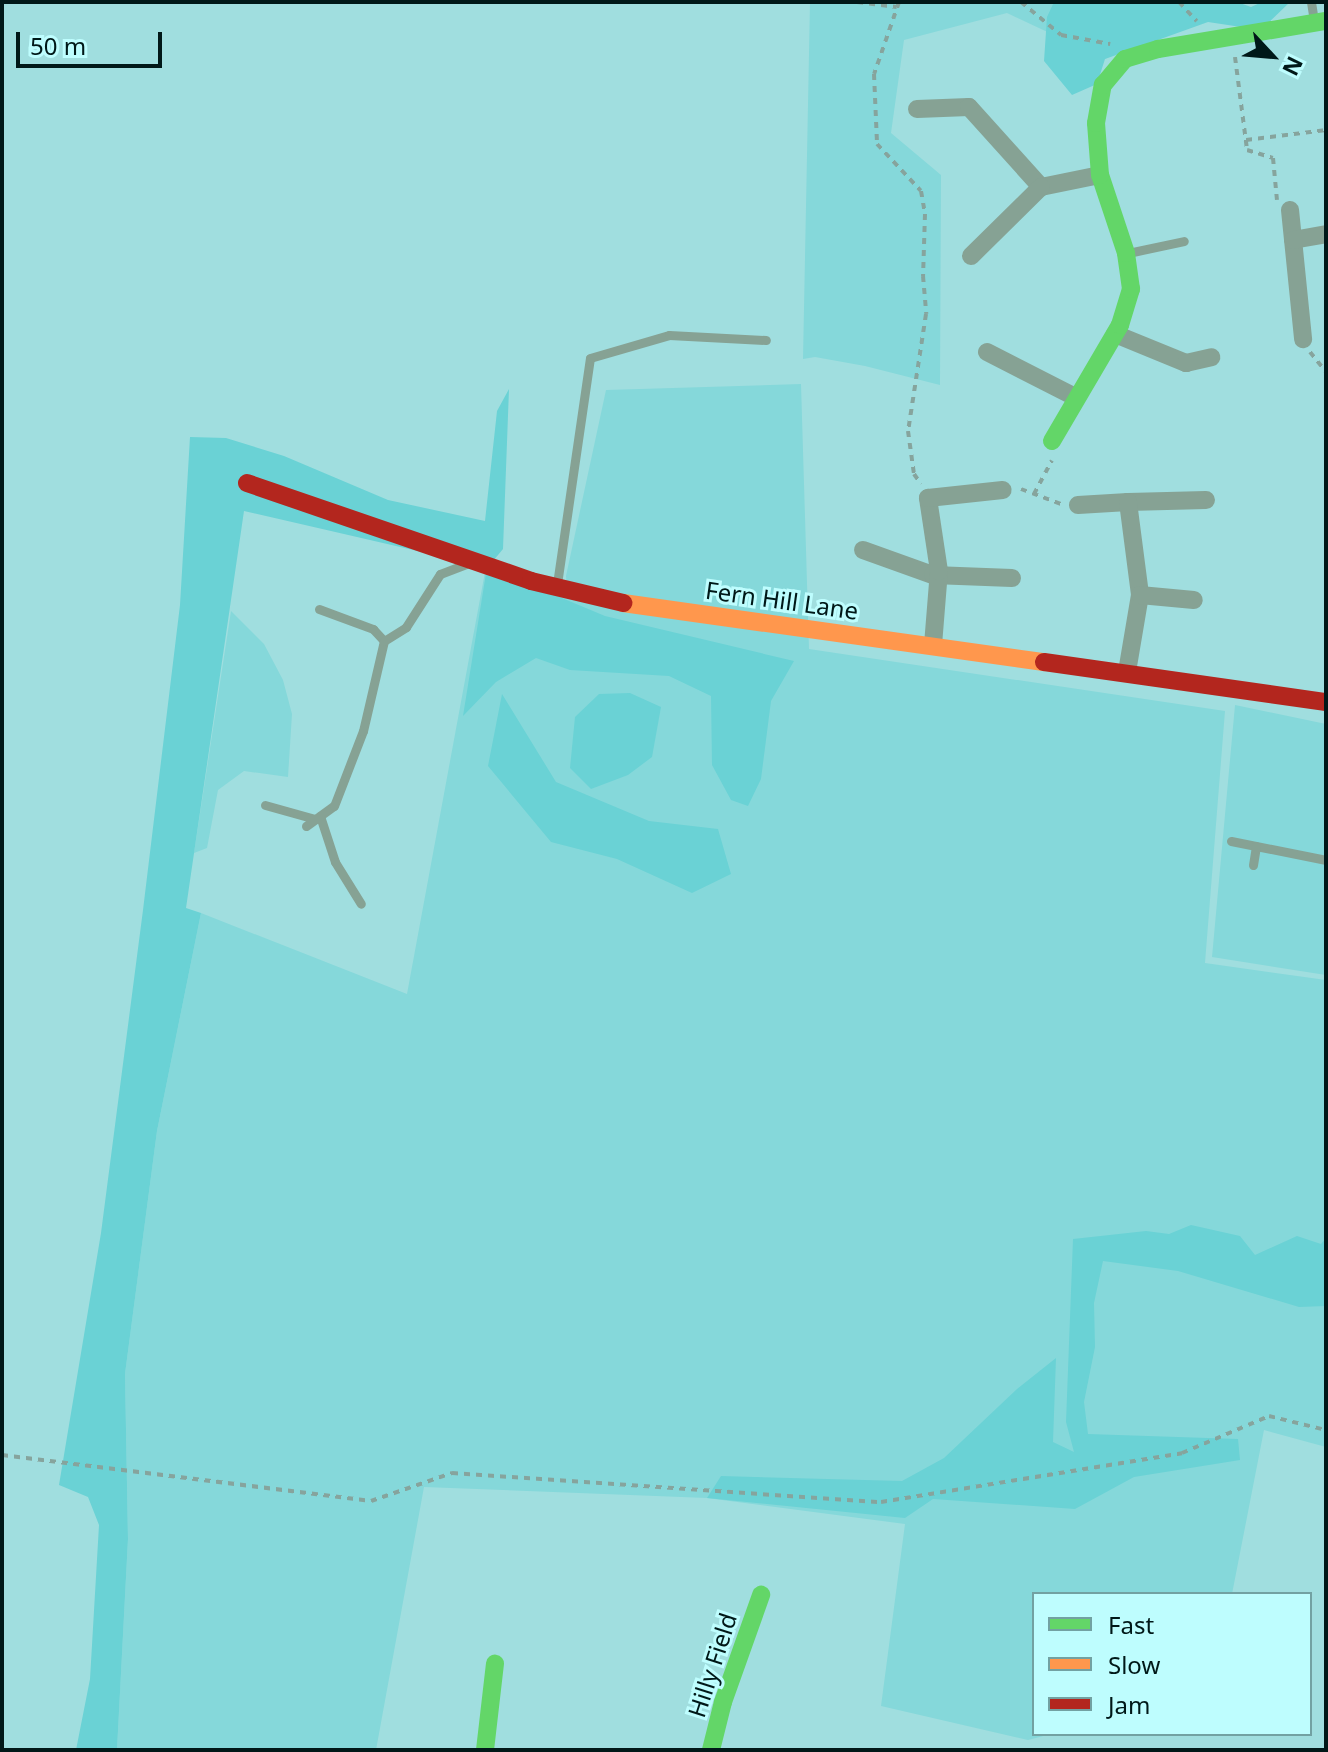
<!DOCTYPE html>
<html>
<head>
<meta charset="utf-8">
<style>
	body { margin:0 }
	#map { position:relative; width:1328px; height:1752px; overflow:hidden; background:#a0dedf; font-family:"Noto Sans",sans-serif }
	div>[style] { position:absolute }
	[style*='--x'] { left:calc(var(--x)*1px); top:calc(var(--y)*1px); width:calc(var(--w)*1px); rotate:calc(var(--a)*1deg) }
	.green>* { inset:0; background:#85d8da }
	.forest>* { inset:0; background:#6ad2d5 }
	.path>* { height:4px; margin-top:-2px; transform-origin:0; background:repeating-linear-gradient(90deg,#86a49d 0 6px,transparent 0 12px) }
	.lane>* { height:9px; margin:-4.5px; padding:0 4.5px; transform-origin:4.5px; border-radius:4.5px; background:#86a294 }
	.street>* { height:18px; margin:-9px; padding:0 9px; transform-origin:9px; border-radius:9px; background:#86a294 }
	.fast>* { height:18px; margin:-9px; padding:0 9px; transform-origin:9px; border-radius:9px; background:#63d668 }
	.slow>* { height:18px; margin:-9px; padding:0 9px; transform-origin:9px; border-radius:9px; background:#ff974d }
	.jam>* { height:18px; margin:-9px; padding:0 9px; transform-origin:9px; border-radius:9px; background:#b3261e }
	span { translate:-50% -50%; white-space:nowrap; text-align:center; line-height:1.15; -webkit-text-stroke:6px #befdfe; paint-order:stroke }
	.street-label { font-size:24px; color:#001818 }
	.frame { position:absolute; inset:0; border:4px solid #001818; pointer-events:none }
	.legend { position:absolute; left:1032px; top:1592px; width:280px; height:144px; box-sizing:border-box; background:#befdfe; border:2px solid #72a1a2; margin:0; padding:10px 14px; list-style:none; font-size:24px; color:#001818 }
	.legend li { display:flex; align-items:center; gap:16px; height:40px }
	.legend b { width:40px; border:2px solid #72a1a2 }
	.north { position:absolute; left:1232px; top:16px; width:80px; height:80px; -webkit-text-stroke:6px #befdfe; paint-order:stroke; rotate:116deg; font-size:22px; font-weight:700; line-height:32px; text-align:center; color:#001818 }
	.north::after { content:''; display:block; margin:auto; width:28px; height:36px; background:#001818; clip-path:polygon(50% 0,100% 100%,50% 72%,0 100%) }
	.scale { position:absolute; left:16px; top:32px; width:146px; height:36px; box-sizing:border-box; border:4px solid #001818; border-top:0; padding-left:10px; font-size:24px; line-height:28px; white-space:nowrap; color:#001818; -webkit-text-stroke:6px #befdfe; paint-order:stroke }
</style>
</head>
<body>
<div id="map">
	<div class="green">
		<div style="clip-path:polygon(810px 2px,1204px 2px,1105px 59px,1007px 13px,904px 40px,891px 133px,941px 175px,940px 385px,865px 366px,815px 357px,803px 359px)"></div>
		<div style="clip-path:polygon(801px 384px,809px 649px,1225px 711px,1205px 963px,1326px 980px,1326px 1447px,1264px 1430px,1232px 1594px,1034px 1594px,1034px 1734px,1051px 1734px,1028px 1740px,881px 1706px,905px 1524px,707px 1498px,424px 1487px,376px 1750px,117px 1750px,128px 1539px,125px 1374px,157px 1131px,201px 913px,407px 994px,485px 572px,567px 590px,566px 576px,606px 390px)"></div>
		<div style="clip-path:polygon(231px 611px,264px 644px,283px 680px,292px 714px,288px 777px,244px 771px,218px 790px,207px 848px,194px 853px)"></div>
		<div style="clip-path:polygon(1235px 705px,1326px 724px,1326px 975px,1212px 957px)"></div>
	</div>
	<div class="forest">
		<div style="clip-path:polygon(1054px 2px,1237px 2px,1251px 7px,1262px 2px,1290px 2px,1261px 30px,1208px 22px,1105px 59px,1097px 84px,1072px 95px,1044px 61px,1047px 17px)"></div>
		<div style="clip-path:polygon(509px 389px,503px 549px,488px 567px,605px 616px,794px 661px,771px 701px,761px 779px,748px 806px,731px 800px,712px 765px,711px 696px,669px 676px,570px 670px,536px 658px,496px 682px,463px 716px,487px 567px,244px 511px,186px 908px,201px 913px,157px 1131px,125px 1374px,128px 1539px,117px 1750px,76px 1750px,90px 1679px,99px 1525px,88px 1497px,59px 1485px,101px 1233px,143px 910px,180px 605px,190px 437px,226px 438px,284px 456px,388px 500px,485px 521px,497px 411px)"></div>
		<div style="clip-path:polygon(630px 693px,661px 707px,652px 757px,628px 775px,591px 789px,570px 768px,575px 717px,599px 694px)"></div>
		<div style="clip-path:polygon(502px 694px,556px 782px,649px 821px,718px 829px,731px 874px,692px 893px,617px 859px,551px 842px,488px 766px)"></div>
		<div style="clip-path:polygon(1191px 1225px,1240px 1236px,1255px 1255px,1297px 1236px,1321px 1244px,1326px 1238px,1326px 1306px,1299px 1307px,1178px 1271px,1103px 1261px,1094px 1303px,1095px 1347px,1084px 1402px,1088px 1434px,1238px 1439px,1240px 1460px,1134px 1477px,1075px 1509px,933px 1499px,905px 1518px,707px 1498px,721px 1476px,902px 1481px,944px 1458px,1017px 1389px,1056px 1358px,1053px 1442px,1074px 1452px,1066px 1422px,1073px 1239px,1146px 1231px,1169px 1234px)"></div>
	</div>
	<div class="path">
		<div style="--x:857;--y:2;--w:40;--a:7.1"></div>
		<div style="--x:899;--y:2;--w:76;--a:109.1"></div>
		<div style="--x:874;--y:74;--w:70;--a:87.5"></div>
		<div style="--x:877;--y:144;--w:64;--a:46.9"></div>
		<div style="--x:921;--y:191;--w:23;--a:80"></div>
		<div style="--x:925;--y:214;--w:62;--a:91.8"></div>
		<div style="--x:923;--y:276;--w:38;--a:85"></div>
		<div style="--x:926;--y:314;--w:118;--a:98.7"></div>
		<div style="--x:908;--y:431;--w:43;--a:82.1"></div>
		<div style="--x:914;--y:474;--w:12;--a:55"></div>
		<div style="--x:1021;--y:2;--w:52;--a:39.5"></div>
		<div style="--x:1061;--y:35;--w:50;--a:10.4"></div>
		<div style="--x:1179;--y:2;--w:26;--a:47"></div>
		<div style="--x:1235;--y:57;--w:94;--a:82.6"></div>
		<div style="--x:1247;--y:150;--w:27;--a:17"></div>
		<div style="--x:1273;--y:158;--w:42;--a:84.6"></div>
		<div style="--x:1246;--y:140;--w:81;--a:-7.1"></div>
		<div style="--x:1310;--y:352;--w:26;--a:51"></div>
		<div style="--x:1021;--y:489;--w:43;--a:20.6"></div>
		<div style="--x:1034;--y:494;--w:38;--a:-62"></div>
		<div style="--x:2;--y:1455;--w:372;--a:7.1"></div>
		<div style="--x:371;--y:1501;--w:86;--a:-19.1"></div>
		<div style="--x:452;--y:1473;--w:430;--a:3.9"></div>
		<div style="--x:881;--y:1502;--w:305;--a:-9.2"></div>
		<div style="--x:1182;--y:1453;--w:95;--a:-23"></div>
		<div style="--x:1269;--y:1416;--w:59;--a:13.8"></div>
	</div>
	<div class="lane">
		<div style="--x:1311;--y:2;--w:20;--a:81"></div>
		<div style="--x:1128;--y:253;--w:57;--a:-12.1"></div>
		<div style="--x:557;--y:584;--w:228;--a:-81.7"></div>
		<div style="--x:590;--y:358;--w:82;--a:-16.2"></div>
		<div style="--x:669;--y:335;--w:97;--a:3"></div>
		<div style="--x:319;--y:609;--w:58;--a:20.3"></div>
		<div style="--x:373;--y:629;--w:16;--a:47"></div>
		<div style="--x:265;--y:805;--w:52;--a:15.6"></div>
		<div style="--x:320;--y:816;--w:48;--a:71.9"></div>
		<div style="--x:335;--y:862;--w:49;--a:58.2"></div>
		<div style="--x:306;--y:826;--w:34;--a:-36"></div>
		<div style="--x:334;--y:806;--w:80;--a:-68.9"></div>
		<div style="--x:363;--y:731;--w:92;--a:-76.9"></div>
		<div style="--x:384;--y:641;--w:26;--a:-32"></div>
		<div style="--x:406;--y:627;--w:63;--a:-57.3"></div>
		<div style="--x:440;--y:574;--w:28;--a:-21"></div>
		<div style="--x:1231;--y:841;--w:97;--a:11.3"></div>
		<div style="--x:1253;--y:865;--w:19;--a:-81"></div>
	</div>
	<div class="street">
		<div style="--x:917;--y:109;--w:52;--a:-2.2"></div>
		<div style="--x:969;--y:107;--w:108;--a:48"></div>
		<div style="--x:1041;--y:187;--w:60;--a:-11.5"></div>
		<div style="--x:1290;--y:210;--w:130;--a:84.2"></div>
		<div style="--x:1293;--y:240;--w:34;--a:-10"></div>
		<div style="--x:971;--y:256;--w:98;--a:-44.6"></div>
		<div style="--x:1115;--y:334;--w:77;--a:22.2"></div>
		<div style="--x:1186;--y:363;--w:26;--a:-13"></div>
		<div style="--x:987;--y:352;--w:99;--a:27.1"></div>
		<div style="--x:1128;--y:502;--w:78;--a:-1.5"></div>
		<div style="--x:1078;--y:505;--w:50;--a:-3.4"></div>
		<div style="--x:1128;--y:502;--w:94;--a:82.6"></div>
		<div style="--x:1140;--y:595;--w:78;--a:99.6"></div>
		<div style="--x:863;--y:550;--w:74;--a:19.7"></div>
		<div style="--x:933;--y:575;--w:79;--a:2.2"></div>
		<div style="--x:1140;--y:595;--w:54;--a:5.3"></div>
		<div style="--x:933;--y:645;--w:74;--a:-85.4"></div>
		<div style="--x:939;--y:571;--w:74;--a:-98.6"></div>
		<div style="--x:928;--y:498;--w:75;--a:-6.1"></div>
	</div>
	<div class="fast">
		<div style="--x:1052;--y:441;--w:134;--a:-59.6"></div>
		<div style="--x:1120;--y:325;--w:38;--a:-73"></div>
		<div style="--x:1131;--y:289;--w:36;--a:-98"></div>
		<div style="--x:1126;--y:253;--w:82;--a:-108.4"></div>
		<div style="--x:1100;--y:175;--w:52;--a:-94.4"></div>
		<div style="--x:1096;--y:123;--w:39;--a:-80"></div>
		<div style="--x:1103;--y:85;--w:34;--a:-50"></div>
		<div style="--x:1125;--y:59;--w:34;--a:-17"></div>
		<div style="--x:1158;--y:49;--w:170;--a:-9.5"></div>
		<div style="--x:485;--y:1750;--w:87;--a:-83.4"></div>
		<div style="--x:711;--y:1750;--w:49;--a:-76"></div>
		<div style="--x:723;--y:1702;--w:114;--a:-70.4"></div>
	</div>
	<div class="slow">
		<div style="--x:623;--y:603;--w:425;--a:8"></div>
	</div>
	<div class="jam">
		<div style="--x:247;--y:483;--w:300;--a:19"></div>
		<div style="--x:531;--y:581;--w:95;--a:13.4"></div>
		<div style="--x:1044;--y:662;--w:285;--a:8.1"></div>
	</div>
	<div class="street-label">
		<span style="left:782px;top:600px;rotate:8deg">Fern Hill Lane</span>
		<span style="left:712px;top:1665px;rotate:-72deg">Hilly Field</span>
	</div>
	<div class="frame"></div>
	<ul class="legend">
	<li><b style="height:10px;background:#63d668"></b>Fast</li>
	<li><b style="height:10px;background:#ff974d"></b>Slow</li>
	<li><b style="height:10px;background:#b3261e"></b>Jam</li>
	</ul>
	<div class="north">N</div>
	<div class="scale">50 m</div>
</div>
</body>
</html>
